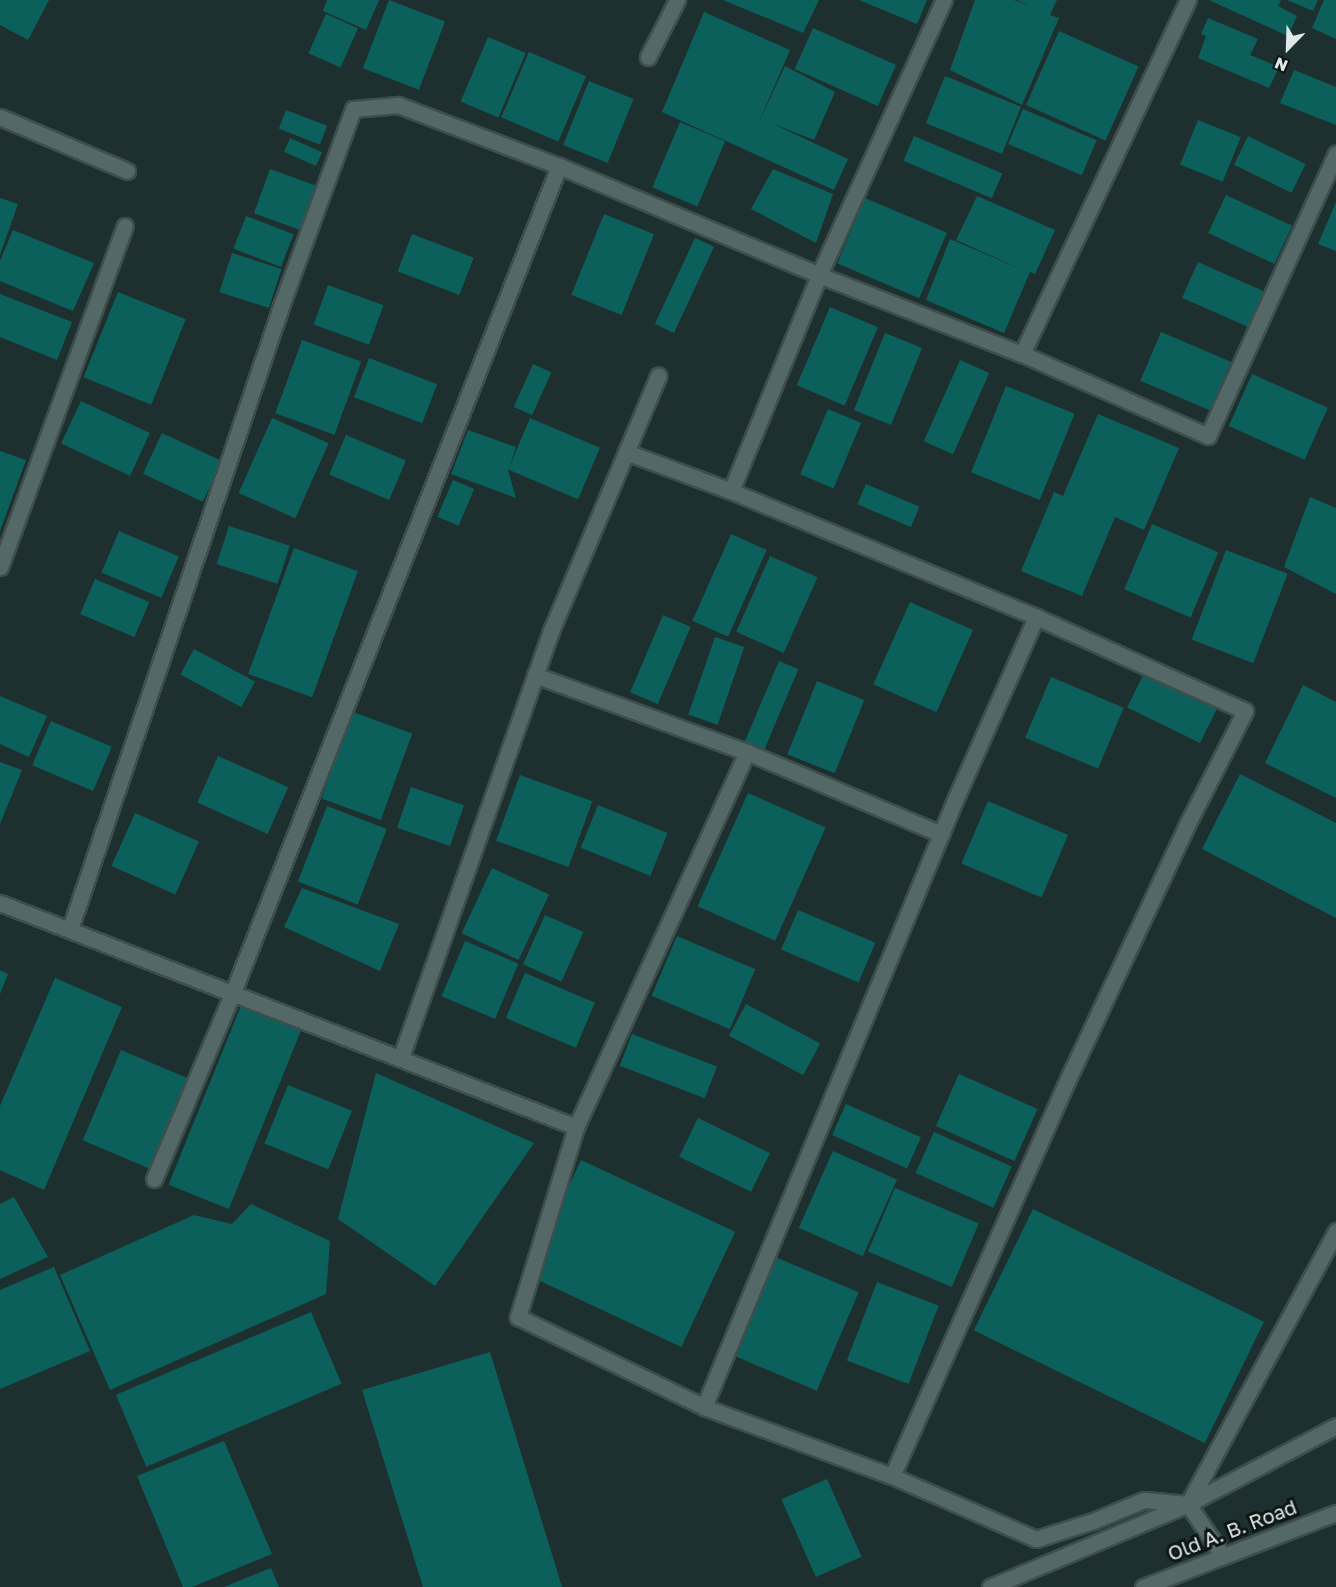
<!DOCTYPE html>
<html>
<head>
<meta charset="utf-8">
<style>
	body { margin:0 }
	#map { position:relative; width:1336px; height:1587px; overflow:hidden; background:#1d302f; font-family:"Golos Text",sans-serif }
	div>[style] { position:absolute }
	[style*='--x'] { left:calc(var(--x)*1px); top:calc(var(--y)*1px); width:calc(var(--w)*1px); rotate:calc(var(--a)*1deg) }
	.building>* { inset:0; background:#0c605b; transform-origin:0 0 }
	.roads { filter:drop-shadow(2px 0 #3e4e4d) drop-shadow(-2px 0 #3e4e4d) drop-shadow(0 2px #3e4e4d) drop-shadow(0 -2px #3e4e4d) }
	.minor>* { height:15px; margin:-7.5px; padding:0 7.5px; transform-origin:7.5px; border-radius:7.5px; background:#546967 }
	.tertiary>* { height:15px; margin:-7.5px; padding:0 7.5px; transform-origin:7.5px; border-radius:7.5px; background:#546967 }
	.secondary>* { height:15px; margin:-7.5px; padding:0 7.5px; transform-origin:7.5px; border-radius:7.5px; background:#546967 }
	span { translate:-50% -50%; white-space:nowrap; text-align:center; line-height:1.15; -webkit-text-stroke:6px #0e1615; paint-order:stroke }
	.street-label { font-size:20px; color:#dde8e7 }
	.north { position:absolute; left:1258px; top:18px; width:60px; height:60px; -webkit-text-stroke:4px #0e1615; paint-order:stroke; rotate:203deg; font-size:16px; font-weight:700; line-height:24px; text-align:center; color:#dde8e7 }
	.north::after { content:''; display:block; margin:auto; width:21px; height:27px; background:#dde8e7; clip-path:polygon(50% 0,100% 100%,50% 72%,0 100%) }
</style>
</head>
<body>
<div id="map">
	<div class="building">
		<div style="clip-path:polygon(0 0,49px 0,28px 40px,0 25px)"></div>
		<div style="clip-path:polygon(327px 0,379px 0,366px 30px,323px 11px)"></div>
		<div style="left:389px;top:0;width:60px;height:73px;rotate:21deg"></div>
		<div style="clip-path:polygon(723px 0,819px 0,803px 33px)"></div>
		<div style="clip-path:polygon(859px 0,927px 0,917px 24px)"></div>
		<div style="clip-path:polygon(975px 0,1014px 0,1030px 6px,1017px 0,1057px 0,1050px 15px,1059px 18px,1022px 105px,950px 70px)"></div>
		<div style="clip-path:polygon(1209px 0,1279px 0,1281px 1px,1278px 6px,1297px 16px,1288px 36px)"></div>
		<div style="clip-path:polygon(1287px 0,1318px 0,1313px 11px)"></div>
		<div style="clip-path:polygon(1324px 0,1336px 0,1336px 39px,1312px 28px)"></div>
		<div style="clip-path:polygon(704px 12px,790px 50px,757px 127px,785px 66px,835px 92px,814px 140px,771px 123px,848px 159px,834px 190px,662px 112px)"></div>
		<div style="left:326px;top:14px;width:35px;height:43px;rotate:24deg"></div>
		<div style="clip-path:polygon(1208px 18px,1258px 39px,1250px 55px,1279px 67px,1269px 88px,1198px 58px,1206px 36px,1201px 34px)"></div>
		<div style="left:813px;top:28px;width:91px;height:45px;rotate:24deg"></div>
		<div style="left:1059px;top:31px;width:87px;height:81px;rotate:24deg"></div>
		<div style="left:488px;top:37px;width:41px;height:70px;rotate:23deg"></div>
		<div style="left:529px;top:52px;width:62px;height:71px;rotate:23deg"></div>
		<div style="clip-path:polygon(1294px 70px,1336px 87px,1336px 125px,1280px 103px)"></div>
		<div style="left:945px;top:76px;width:82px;height:51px;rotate:22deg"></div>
		<div style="left:589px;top:81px;width:48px;height:69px;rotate:22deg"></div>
		<div style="left:1023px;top:109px;width:80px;height:38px;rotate:23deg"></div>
		<div style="left:286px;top:110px;width:44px;height:20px;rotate:21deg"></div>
		<div style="left:1198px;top:120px;width:46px;height:48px;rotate:22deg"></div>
		<div style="left:680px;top:122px;width:49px;height:71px;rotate:23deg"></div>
		<div style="left:914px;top:136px;width:96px;height:27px;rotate:23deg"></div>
		<div style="left:1248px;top:136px;width:64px;height:32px;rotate:26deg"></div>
		<div style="left:290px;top:138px;width:35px;height:15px;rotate:24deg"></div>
		<div style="left:270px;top:169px;width:50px;height:47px;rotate:20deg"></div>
		<div style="clip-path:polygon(773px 169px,833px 194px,816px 243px,751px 209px)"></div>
		<div style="left:1226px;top:195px;width:73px;height:42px;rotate:25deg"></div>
		<div style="clip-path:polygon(977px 196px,1055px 230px,1035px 274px,1030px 272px,1004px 333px,926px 300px,950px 239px,1023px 270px,956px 240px)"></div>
		<div style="clip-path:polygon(0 198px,18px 204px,0 255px)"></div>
		<div style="left:865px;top:198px;width:89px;height:71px;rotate:23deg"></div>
		<div style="clip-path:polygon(1336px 202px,1336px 251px,1318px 244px)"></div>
		<div style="left:604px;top:214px;width:54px;height:87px;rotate:22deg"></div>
		<div style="left:246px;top:216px;width:51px;height:35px;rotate:21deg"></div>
		<div style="clip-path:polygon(13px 230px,94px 263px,73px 311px,0 281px,0 261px)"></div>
		<div style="left:412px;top:234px;width:66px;height:40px;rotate:21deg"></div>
		<div style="left:695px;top:238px;width:21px;height:95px;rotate:25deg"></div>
		<div style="left:232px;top:253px;width:52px;height:41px;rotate:18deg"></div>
		<div style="left:1198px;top:262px;width:73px;height:39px;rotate:24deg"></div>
		<div style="left:328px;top:285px;width:59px;height:42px;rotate:20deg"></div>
		<div style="left:118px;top:292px;width:73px;height:92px;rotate:22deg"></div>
		<div style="clip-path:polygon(0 294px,72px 322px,57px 360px,0 337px)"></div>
		<div style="left:830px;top:307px;width:52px;height:85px;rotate:23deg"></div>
		<div style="left:1161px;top:332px;width:76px;height:53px;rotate:23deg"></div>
		<div style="left:885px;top:333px;width:40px;height:83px;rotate:22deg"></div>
		<div style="left:302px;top:340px;width:63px;height:78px;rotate:20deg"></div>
		<div style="left:369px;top:358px;width:73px;height:42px;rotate:21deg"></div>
		<div style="left:960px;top:360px;width:32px;height:89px;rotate:24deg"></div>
		<div style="left:533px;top:364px;width:20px;height:47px;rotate:24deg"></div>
		<div style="left:1252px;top:374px;width:83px;height:57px;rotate:24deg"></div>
		<div style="left:1006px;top:386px;width:74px;height:93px;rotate:22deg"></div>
		<div style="left:81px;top:401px;width:76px;height:47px;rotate:25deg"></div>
		<div style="left:828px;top:409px;width:36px;height:71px;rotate:23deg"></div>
		<div style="clip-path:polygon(1098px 414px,1179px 448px,1144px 530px,1115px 517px,1082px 596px,1021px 571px,1054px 492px,1063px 496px)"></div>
		<div style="left:272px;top:418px;width:62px;height:82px;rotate:24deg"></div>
		<div style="left:530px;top:418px;width:76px;height:56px;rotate:23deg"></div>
		<div style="clip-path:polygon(468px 430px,516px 447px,508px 470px,516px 498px,451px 474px)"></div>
		<div style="left:162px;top:433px;width:66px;height:45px;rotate:25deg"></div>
		<div style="left:346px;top:435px;width:65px;height:43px;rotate:23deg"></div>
		<div style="clip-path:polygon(0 451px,26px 460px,0 531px)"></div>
		<div style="left:453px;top:480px;width:23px;height:40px;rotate:23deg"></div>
		<div style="left:866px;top:484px;width:58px;height:22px;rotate:23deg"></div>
		<div style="clip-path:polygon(1310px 497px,1336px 508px,1336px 594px,1284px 567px)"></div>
		<div style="left:1152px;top:524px;width:72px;height:71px;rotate:23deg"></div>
		<div style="left:229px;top:526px;width:64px;height:40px;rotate:18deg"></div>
		<div style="left:119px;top:531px;width:65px;height:45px;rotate:23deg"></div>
		<div style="left:731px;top:534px;width:39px;height:95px;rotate:24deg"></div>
		<div style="left:294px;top:548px;width:68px;height:134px;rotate:20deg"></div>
		<div style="left:1226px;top:550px;width:66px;height:96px;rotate:21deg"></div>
		<div style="left:770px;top:556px;width:52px;height:83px;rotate:24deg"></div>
		<div style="left:95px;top:579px;width:59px;height:38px;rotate:23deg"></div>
		<div style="left:910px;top:602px;width:69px;height:90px;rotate:24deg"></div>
		<div style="left:663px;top:615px;width:30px;height:84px;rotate:23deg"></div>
		<div style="left:715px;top:637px;width:31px;height:82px;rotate:19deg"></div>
		<div style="left:194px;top:649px;width:69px;height:29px;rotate:28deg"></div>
		<div style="left:779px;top:661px;width:21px;height:89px;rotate:23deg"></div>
		<div style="left:1147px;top:667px;width:81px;height:45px;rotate:26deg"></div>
		<div style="left:1051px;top:677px;width:79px;height:66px;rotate:23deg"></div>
		<div style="left:817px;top:681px;width:51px;height:79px;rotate:22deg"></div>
		<div style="clip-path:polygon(1303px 685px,1336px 702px,1336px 798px,1265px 763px)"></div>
		<div style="clip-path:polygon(0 696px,47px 716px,29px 757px,0 744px)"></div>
		<div style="left:353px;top:712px;width:63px;height:92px;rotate:20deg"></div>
		<div style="left:51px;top:721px;width:66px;height:48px;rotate:23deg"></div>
		<div style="left:218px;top:756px;width:77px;height:51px;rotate:24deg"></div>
		<div style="clip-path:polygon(0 762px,22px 770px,0 824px)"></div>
		<div style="clip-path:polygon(1240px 774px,1336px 823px,1336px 918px,1202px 849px)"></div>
		<div style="left:520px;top:775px;width:77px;height:70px;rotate:20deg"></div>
		<div style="left:411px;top:787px;width:56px;height:43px;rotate:19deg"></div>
		<div style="left:748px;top:793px;width:85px;height:124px;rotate:24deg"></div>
		<div style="left:988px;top:801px;width:87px;height:68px;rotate:23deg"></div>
		<div style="left:598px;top:805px;width:75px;height:46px;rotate:22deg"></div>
		<div style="left:327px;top:806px;width:64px;height:81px;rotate:21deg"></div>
		<div style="left:135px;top:813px;width:70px;height:58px;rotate:24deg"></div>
		<div style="left:492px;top:868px;width:63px;height:72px;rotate:25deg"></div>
		<div style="clip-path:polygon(302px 888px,399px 924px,380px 971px,284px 927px)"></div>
		<div style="left:798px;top:910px;width:84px;height:43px;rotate:23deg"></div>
		<div style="left:545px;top:915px;width:42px;height:54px;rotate:24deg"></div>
		<div style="left:677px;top:936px;width:85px;height:65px;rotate:23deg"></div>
		<div style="left:465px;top:941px;width:58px;height:60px;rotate:23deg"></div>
		<div style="clip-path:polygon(0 970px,8px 974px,0 994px)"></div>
		<div style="left:525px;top:973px;width:76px;height:49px;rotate:23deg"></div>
		<div style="clip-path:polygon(55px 978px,122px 1007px,44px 1190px,0 1170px,0 1106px)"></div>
		<div style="left:242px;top:1003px;width:65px;height:196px;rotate:22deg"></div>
		<div style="left:746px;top:1004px;width:84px;height:36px;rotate:28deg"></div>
		<div style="left:632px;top:1034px;width:91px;height:34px;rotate:21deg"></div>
		<div style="left:121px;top:1050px;width:75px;height:98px;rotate:23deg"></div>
		<div style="clip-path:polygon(376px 1073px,534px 1143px,435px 1286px,338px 1219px)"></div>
		<div style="left:959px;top:1074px;width:86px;height:57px;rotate:24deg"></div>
		<div style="left:288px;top:1085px;width:69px;height:63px;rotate:22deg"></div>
		<div style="left:846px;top:1104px;width:82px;height:34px;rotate:24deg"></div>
		<div style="left:698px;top:1118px;width:80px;height:43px;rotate:26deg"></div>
		<div style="left:934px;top:1132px;width:85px;height:45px;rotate:24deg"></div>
		<div style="left:833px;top:1151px;width:70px;height:84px;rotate:24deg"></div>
		<div style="left:581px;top:1160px;width:170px;height:127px;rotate:25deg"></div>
		<div style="left:895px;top:1188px;width:91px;height:69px;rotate:23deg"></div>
		<div style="clip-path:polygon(14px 1197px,48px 1257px,0 1279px,0 1204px)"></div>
		<div style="clip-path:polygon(251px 1204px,330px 1241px,326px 1294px,110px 1390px,60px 1275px,194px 1215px,232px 1224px)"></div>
		<div style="left:1033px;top:1209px;width:257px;height:135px;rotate:26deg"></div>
		<div style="left:773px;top:1256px;width:93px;height:107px;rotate:23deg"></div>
		<div style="clip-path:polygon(54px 1267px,90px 1351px,0 1389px,0 1290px)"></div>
		<div style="left:877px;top:1282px;width:66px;height:84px;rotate:21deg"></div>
		<div style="left:311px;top:1312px;width:78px;height:212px;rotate:67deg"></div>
		<div style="clip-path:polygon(490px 1352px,562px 1587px,423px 1587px,362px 1390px)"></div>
		<div style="clip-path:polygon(224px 1441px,272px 1554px,192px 1587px,183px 1587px,137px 1476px)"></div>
		<div style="left:827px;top:1479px;width:85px;height:50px;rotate:66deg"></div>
		<div style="clip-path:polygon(271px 1568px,279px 1587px,224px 1587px)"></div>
	</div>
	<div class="roads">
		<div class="minor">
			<div style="--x:648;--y:57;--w:64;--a:-63"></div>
			<div style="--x:0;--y:117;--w:138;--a:23"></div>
			<div style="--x:1022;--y:354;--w:391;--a:-64.9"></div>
			<div style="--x:626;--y:452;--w:112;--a:20.4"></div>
			<div style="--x:731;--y:491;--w:330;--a:22.4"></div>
			<div style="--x:1036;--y:617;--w:229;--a:24.2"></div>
			<div style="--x:1245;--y:711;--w:128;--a:117"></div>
			<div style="--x:1187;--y:825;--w:271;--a:115.1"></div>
			<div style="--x:1072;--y:1070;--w:444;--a:113.9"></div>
			<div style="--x:731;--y:491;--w:233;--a:-67.8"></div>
			<div style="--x:819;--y:275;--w:302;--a:-65.6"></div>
			<div style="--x:0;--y:567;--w:363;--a:-69.9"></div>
			<div style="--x:535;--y:675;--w:226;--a:20"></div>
			<div style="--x:747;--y:752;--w:211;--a:22.9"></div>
			<div style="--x:747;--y:752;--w:412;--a:114.5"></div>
			<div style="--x:576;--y:1127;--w:199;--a:107"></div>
			<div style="--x:518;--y:1317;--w:207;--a:25.8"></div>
			<div style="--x:704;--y:1407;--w:200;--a:20.2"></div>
			<div style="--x:892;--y:1476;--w:157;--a:23.6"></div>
			<div style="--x:1036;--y:1539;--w:60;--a:-17.5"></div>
			<div style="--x:1093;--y:1521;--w:55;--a:-22.4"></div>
			<div style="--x:1144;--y:1500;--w:44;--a:5.2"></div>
			<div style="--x:0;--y:903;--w:618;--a:21.25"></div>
			<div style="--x:70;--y:929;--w:666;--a:-71.27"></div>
			<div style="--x:284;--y:298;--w:201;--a:-69.9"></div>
			<div style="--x:353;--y:109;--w:45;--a:-5.1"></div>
			<div style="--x:398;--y:105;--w:172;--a:20.8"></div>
			<div style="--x:559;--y:166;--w:282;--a:22.7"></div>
			<div style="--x:819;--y:275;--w:218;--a:21.3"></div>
			<div style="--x:1022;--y:354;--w:203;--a:23.8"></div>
			<div style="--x:1208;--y:436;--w:310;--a:-65.6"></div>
			<div style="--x:401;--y:1057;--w:452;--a:-70.6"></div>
			<div style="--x:551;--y:631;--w:277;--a:-67.2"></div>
			<div style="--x:154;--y:1179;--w:203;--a:-67.1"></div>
			<div style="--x:233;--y:992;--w:888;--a:-68.46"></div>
			<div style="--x:704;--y:1407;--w:657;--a:-67.53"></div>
			<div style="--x:955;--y:800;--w:200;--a:-66.1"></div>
		</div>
		<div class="tertiary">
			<div style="--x:1223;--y:1556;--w:63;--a:-123.9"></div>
			<div style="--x:1188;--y:1504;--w:311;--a:-61.5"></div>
			<div style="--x:990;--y:1587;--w:215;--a:-22.7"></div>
			<div style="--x:1188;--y:1504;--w:167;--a:-27.8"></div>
		</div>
		<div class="secondary">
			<div style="--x:1143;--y:1587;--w:207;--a:-21"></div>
		</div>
	</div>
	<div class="street-label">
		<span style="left:1232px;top:1530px;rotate:-21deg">Old A. B. Road</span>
	</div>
	<div class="north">N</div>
</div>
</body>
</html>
